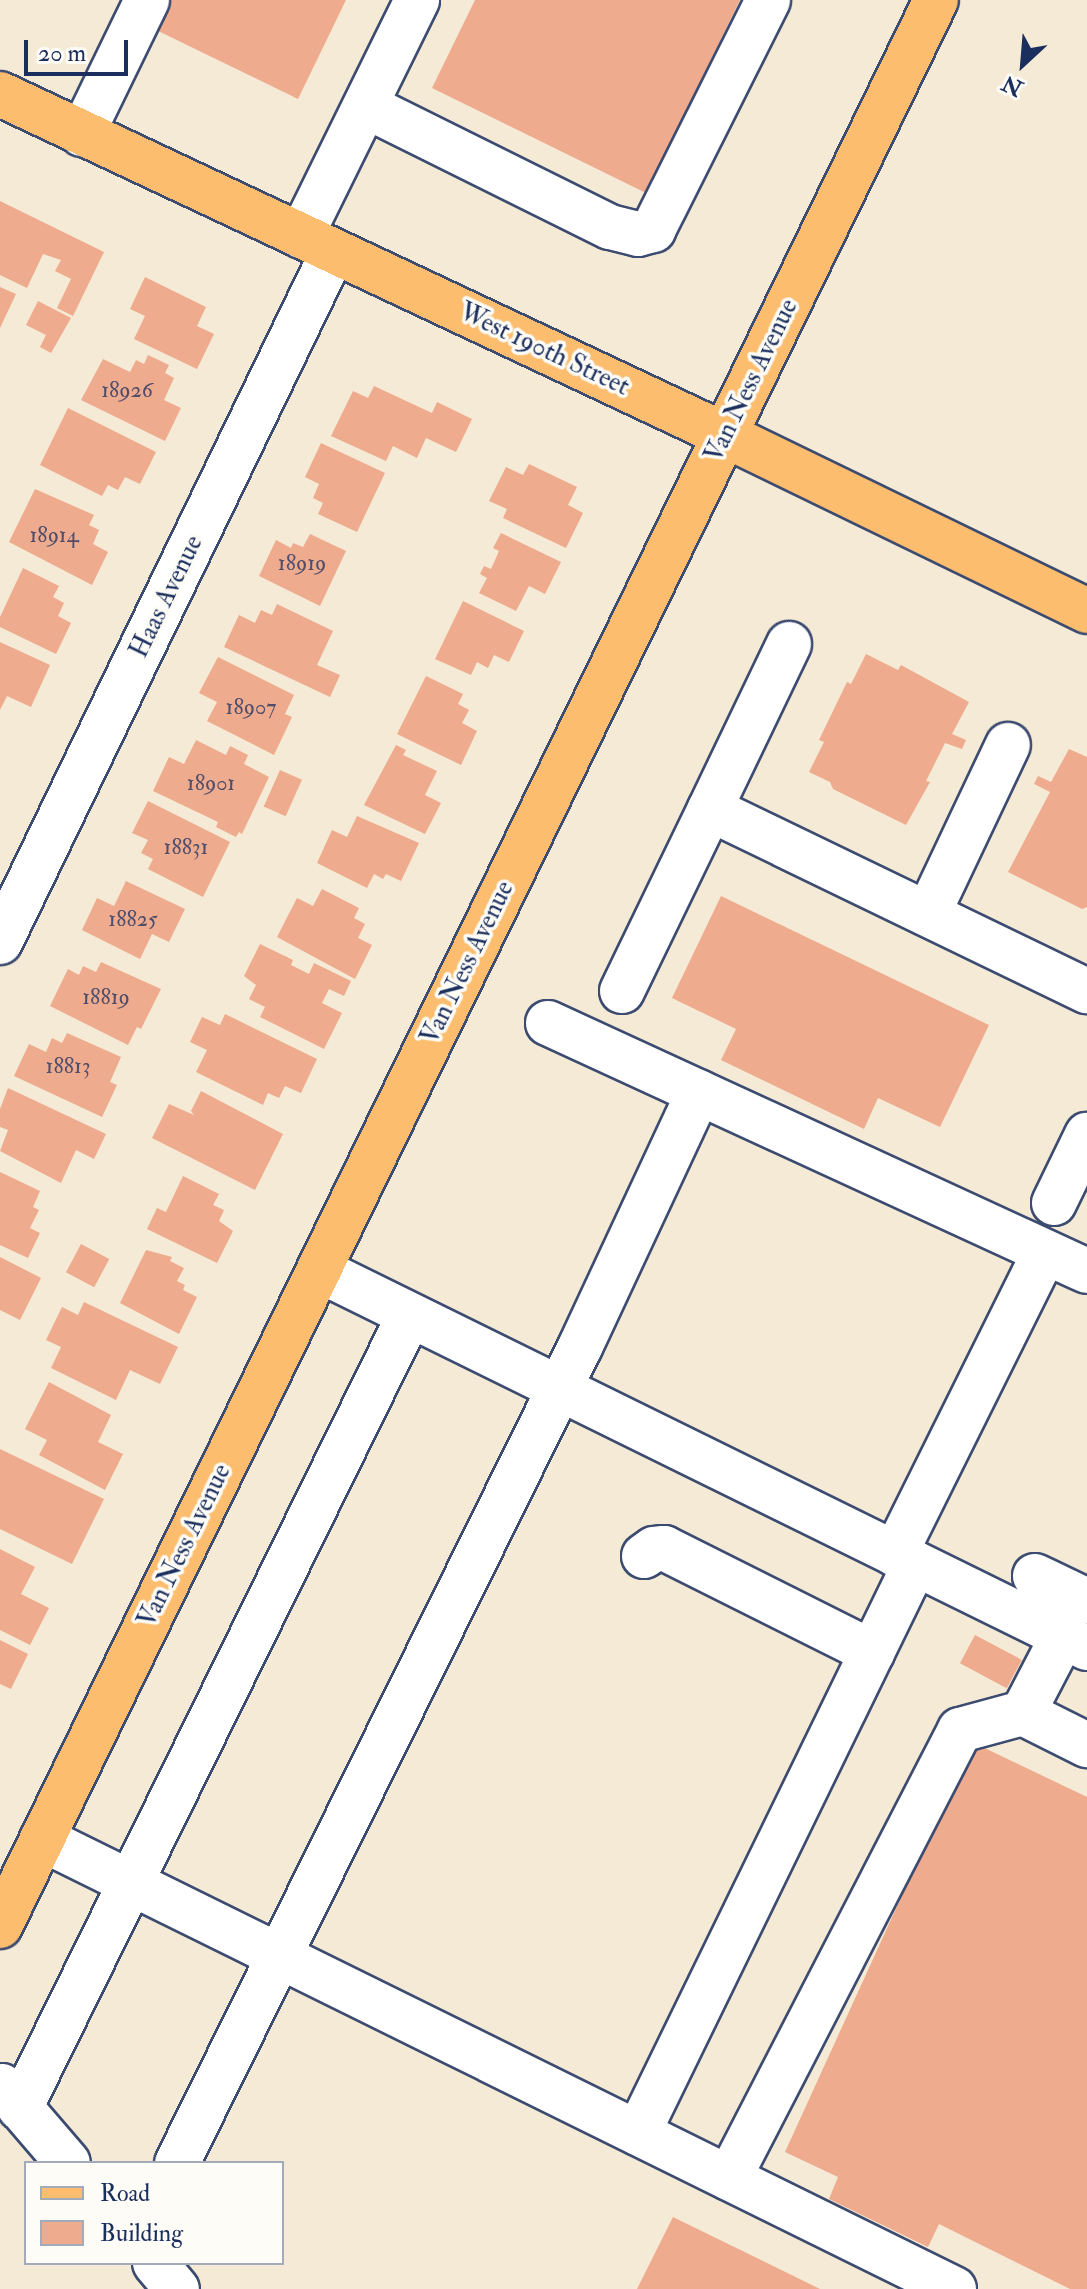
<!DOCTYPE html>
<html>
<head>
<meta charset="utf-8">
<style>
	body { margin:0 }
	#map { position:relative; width:1087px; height:2289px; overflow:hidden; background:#f5ead5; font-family:"IM FELL Double Pica",serif }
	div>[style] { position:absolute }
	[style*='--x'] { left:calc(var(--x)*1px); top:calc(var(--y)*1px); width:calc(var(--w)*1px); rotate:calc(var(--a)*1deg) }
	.building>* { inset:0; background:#eeab8e; transform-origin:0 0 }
	.roads { filter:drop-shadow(2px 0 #3c4b70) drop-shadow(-2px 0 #3c4b70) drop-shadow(0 2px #3c4b70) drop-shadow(0 -2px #3c4b70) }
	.minor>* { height:44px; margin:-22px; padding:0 22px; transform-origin:22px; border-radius:22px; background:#fff }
	.major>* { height:44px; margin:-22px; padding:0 22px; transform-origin:22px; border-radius:22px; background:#fcbd6f }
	span { translate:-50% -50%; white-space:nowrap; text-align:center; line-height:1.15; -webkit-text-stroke:7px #fdfcf7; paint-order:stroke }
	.number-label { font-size:22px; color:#504e6a }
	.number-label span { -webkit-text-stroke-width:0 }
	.street-label { font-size:26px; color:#1b2f5e }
	.legend { position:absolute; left:24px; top:2161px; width:260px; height:104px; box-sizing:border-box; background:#fdfcf7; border:2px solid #a3aaba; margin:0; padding:10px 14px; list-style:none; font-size:24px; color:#1b2f5e }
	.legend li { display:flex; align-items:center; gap:16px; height:40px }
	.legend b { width:40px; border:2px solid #a3aaba }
	.north { position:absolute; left:983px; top:24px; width:80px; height:80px; -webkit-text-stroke:6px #fdfcf7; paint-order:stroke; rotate:206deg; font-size:22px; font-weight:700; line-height:32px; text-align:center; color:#1b2f5e }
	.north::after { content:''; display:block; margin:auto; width:28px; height:36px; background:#1b2f5e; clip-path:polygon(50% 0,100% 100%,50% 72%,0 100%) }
	.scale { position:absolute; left:24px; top:40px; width:104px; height:36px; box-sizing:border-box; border:4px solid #1b2f5e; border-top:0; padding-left:10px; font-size:24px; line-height:28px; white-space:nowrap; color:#1b2f5e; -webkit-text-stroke:6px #fdfcf7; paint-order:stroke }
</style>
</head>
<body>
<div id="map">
	<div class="building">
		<div style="clip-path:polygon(169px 0,346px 0,298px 99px,154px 29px)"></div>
		<div style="clip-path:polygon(475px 0,740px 0,646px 193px,432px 88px)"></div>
		<div style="clip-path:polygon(0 201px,104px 252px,73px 316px,57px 308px,71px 279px,55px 271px,61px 260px,43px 254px,27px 288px,0 275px)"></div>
		<div style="clip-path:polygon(145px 277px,206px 307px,197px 326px,214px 334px,197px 369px,134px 339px,145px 316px,130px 309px)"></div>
		<div style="clip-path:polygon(0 287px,16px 294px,0 328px)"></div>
		<div style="clip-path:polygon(38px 301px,71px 318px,51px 353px,40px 347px,46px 335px,26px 325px)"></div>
		<div style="clip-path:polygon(148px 355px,169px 365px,165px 373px,174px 378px,164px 400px,181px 408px,165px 441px,81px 400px,103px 359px,130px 372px,136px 360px,144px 364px)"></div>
		<div style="clip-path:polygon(374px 386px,432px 413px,437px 402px,472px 419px,456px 452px,426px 438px,417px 458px,393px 446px,386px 461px,331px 436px,353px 391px,368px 398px)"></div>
		<div style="clip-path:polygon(68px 408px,156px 452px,140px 484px,125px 477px,118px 490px,108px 485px,102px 496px,40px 465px)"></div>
		<div style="clip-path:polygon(321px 443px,385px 473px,357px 532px,318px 514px,323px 503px,313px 498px,319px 484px,305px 477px)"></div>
		<div style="clip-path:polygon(529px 464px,577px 487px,568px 505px,583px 513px,566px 548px,503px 518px,507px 509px,489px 501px,506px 467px,523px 475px)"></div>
		<div style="clip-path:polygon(35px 489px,94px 515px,89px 525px,99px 530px,93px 544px,108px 552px,92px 585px,9px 542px)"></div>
		<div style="clip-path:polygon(501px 533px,561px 562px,545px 594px,529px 586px,516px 611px,479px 593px,487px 578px,480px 574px,484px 566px,491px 569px,499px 551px,493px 548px)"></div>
		<div style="clip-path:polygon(310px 534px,346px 551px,320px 606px,259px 576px,276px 540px,291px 548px,293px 543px,303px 547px)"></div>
		<div style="clip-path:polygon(23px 568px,59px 586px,53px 597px,64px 603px,58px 616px,71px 623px,56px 654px,0 627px,0 617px)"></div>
		<div style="clip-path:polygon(463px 601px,524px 631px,509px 662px,494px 655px,488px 668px,477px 662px,471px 675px,435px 659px)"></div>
		<div style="clip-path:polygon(277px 604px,333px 631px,317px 665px,340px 675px,330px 697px,224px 647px,239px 615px,255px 623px,261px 610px,272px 615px)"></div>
		<div style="clip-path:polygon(0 642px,50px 665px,31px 707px,7px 696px,0 710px)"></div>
		<div style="clip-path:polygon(866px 654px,898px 670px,901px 665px,969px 702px,952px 734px,966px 740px,962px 749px,945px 743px,926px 781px,930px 782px,906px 825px,833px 789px,830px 782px,809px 772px,824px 742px,819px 740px,847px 682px,851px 684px)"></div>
		<div style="clip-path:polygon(218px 657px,294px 695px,285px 714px,292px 717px,274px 755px,207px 721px,217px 702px,199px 693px)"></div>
		<div style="clip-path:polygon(426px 676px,463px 694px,458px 704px,469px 710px,462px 723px,477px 731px,461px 765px,397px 734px)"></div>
		<div style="clip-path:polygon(196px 740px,226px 755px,230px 746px,248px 755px,244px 764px,269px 777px,242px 834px,239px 832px,236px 837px,216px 827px,218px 822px,153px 791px,169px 757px,184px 764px)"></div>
		<div style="clip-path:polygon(396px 745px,406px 750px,403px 755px,437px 771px,425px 795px,441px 803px,425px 834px,364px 805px)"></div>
		<div style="clip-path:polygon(1069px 749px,1087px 757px,1087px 907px,1082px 909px,1008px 872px,1050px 792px,1034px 784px,1038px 776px,1051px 782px)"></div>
		<div style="left:280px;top:770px;width:24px;height:40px;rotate:24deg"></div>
		<div style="clip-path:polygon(148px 801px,230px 842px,203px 897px,148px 869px,153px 859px,141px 853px,148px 840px,132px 833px)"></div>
		<div style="clip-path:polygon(357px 816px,419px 843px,401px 881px,386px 874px,383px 879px,374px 874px,367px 888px,317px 863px,332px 830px,347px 837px)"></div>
		<div style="clip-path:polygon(126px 881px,185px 909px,169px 942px,152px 934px,140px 959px,82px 930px,97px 898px,114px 906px)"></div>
		<div style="clip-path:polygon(322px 889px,359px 908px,354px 918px,365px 924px,358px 938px,372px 945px,355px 979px,277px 937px,297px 898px,313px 906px)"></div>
		<div style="clip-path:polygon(721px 896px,989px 1025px,940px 1127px,878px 1098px,864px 1129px,721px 1060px,736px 1029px,672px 998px)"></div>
		<div style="clip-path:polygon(260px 944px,293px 960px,291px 965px,309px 974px,314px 963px,351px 981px,344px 996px,329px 989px,322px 1003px,342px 1013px,324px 1049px,260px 1017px,265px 1007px,249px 999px,256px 985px,244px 976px)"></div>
		<div style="clip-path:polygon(101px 962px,161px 989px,141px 1029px,137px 1027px,128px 1045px,50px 1006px,68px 969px,79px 975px,83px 966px,96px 972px)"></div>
		<div style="clip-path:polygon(225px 1014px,317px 1059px,301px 1093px,285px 1086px,279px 1098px,268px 1093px,263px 1105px,196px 1072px,207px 1050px,190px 1042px,202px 1017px,220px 1025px)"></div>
		<div style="clip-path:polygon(67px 1033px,121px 1057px,110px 1082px,117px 1085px,102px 1117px,14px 1076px,29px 1044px,46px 1052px,52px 1038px,62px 1043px)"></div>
		<div style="clip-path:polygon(8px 1088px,106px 1134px,94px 1159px,76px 1150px,61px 1183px,0 1151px,8px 1130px,0 1127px,0 1109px)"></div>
		<div style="clip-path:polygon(201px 1091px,283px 1134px,255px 1190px,152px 1138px,169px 1104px,194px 1115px,191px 1111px)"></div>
		<div style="clip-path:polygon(0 1172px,40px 1191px,33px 1207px,39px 1210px,30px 1228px,40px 1233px,28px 1258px,0 1245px)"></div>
		<div style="clip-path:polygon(183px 1176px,219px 1194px,213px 1205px,224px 1210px,219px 1221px,233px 1231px,217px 1263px,147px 1229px,157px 1208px,166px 1212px)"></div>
		<div style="left:81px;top:1244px;width:32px;height:32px;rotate:28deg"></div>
		<div style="clip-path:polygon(146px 1250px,172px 1257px,170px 1261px,184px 1268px,177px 1281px,185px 1285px,183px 1290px,197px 1297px,179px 1334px,120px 1303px)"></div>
		<div style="clip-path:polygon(0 1257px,41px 1278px,20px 1320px,0 1310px)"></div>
		<div style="clip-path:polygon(84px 1302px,178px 1347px,160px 1384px,130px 1370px,116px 1400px,51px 1368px,61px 1347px,46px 1340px,62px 1307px,78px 1315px)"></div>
		<div style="clip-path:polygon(49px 1382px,111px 1415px,98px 1442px,123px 1454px,105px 1490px,39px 1455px,47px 1440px,25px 1429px)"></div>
		<div style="clip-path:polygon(0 1449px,104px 1499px,72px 1564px,0 1529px)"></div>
		<div style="clip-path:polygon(0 1549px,35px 1567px,21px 1594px,49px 1608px,30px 1645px,0 1630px)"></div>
		<div style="left:975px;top:1635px;width:53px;height:32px;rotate:28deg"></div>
		<div style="clip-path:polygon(0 1640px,28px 1654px,11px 1689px,0 1684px)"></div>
		<div style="clip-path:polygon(972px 1742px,1087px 1797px,1087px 2289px,1070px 2289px,939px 2224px,928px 2247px,829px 2199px,838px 2177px,785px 2152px)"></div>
		<div style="clip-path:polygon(673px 2217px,820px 2289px,637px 2289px)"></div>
	</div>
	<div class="roads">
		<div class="minor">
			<div style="--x:366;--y:106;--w:272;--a:26.4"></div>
			<div style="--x:610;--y:227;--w:29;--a:14"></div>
			<div style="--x:638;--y:234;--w:16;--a:-15"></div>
			<div style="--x:653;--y:230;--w:257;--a:-63.4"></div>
			<div style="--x:82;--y:134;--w:149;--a:-64.1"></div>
			<div style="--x:301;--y:236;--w:263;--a:-63.8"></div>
			<div style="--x:710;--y:809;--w:183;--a:-64.4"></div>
			<div style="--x:928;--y:914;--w:187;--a:-64.7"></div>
			<div style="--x:0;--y:942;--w:766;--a:-64.24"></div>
			<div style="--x:622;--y:991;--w:202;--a:-64.2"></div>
			<div style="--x:710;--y:809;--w:419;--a:25.8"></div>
			<div style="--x:548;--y:1023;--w:593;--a:24.71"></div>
			<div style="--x:1054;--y:1203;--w:76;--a:-64.1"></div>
			<div style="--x:319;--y:1270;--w:856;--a:26.21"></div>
			<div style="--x:895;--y:1554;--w:337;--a:-63.6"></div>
			<div style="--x:644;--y:1556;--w:12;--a:-35"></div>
			<div style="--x:654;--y:1549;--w:10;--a:-6"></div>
			<div style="--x:664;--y:1548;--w:233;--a:26.6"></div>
			<div style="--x:1035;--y:1576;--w:58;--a:25.7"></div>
			<div style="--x:1063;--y:1636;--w:87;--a:117.5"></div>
			<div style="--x:1023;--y:1713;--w:72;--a:26.6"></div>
			<div style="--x:42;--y:1839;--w:1017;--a:26.26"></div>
			<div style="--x:2;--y:2086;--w:101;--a:49.4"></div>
			<div style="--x:20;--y:2108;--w:882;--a:-63.84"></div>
			<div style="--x:638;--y:2133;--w:633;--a:-64.04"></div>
			<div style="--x:177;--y:2163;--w:910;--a:-63.72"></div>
			<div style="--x:580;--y:1347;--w:281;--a:-65"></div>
			<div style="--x:729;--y:2178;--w:504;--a:-62.72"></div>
			<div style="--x:960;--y:1730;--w:65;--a:-15.1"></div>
			<div style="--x:155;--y:2263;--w:34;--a:50"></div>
		</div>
		<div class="major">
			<div style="--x:0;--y:94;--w:801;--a:25.19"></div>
			<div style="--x:725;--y:435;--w:403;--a:25.9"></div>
			<div style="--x:0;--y:1926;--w:2141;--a:-64.08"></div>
		</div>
	</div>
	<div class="number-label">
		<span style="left:127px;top:391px">18926</span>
		<span style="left:54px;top:536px">18914</span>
		<span style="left:302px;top:564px">18919</span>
		<span style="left:251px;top:708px">18907</span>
		<span style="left:211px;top:784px">18901</span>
		<span style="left:186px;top:848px">18831</span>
		<span style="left:133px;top:920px">18825</span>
		<span style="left:106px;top:998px">18819</span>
		<span style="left:68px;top:1067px">18813</span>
	</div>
	<div class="street-label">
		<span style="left:544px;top:350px;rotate:25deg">West 190th Street</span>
		<span style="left:752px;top:381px;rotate:-64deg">Van Ness Avenue</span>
		<span style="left:167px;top:597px;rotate:-64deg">Haas Avenue</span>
		<span style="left:468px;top:963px;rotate:-64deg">Van Ness Avenue</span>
		<span style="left:185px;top:1546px;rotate:-64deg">Van Ness Avenue</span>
	</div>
	<ul class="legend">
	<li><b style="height:10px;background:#fcbd6f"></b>Road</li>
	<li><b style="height:22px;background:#eeab8e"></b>Building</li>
	</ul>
	<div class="north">N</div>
	<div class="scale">20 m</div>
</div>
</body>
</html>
